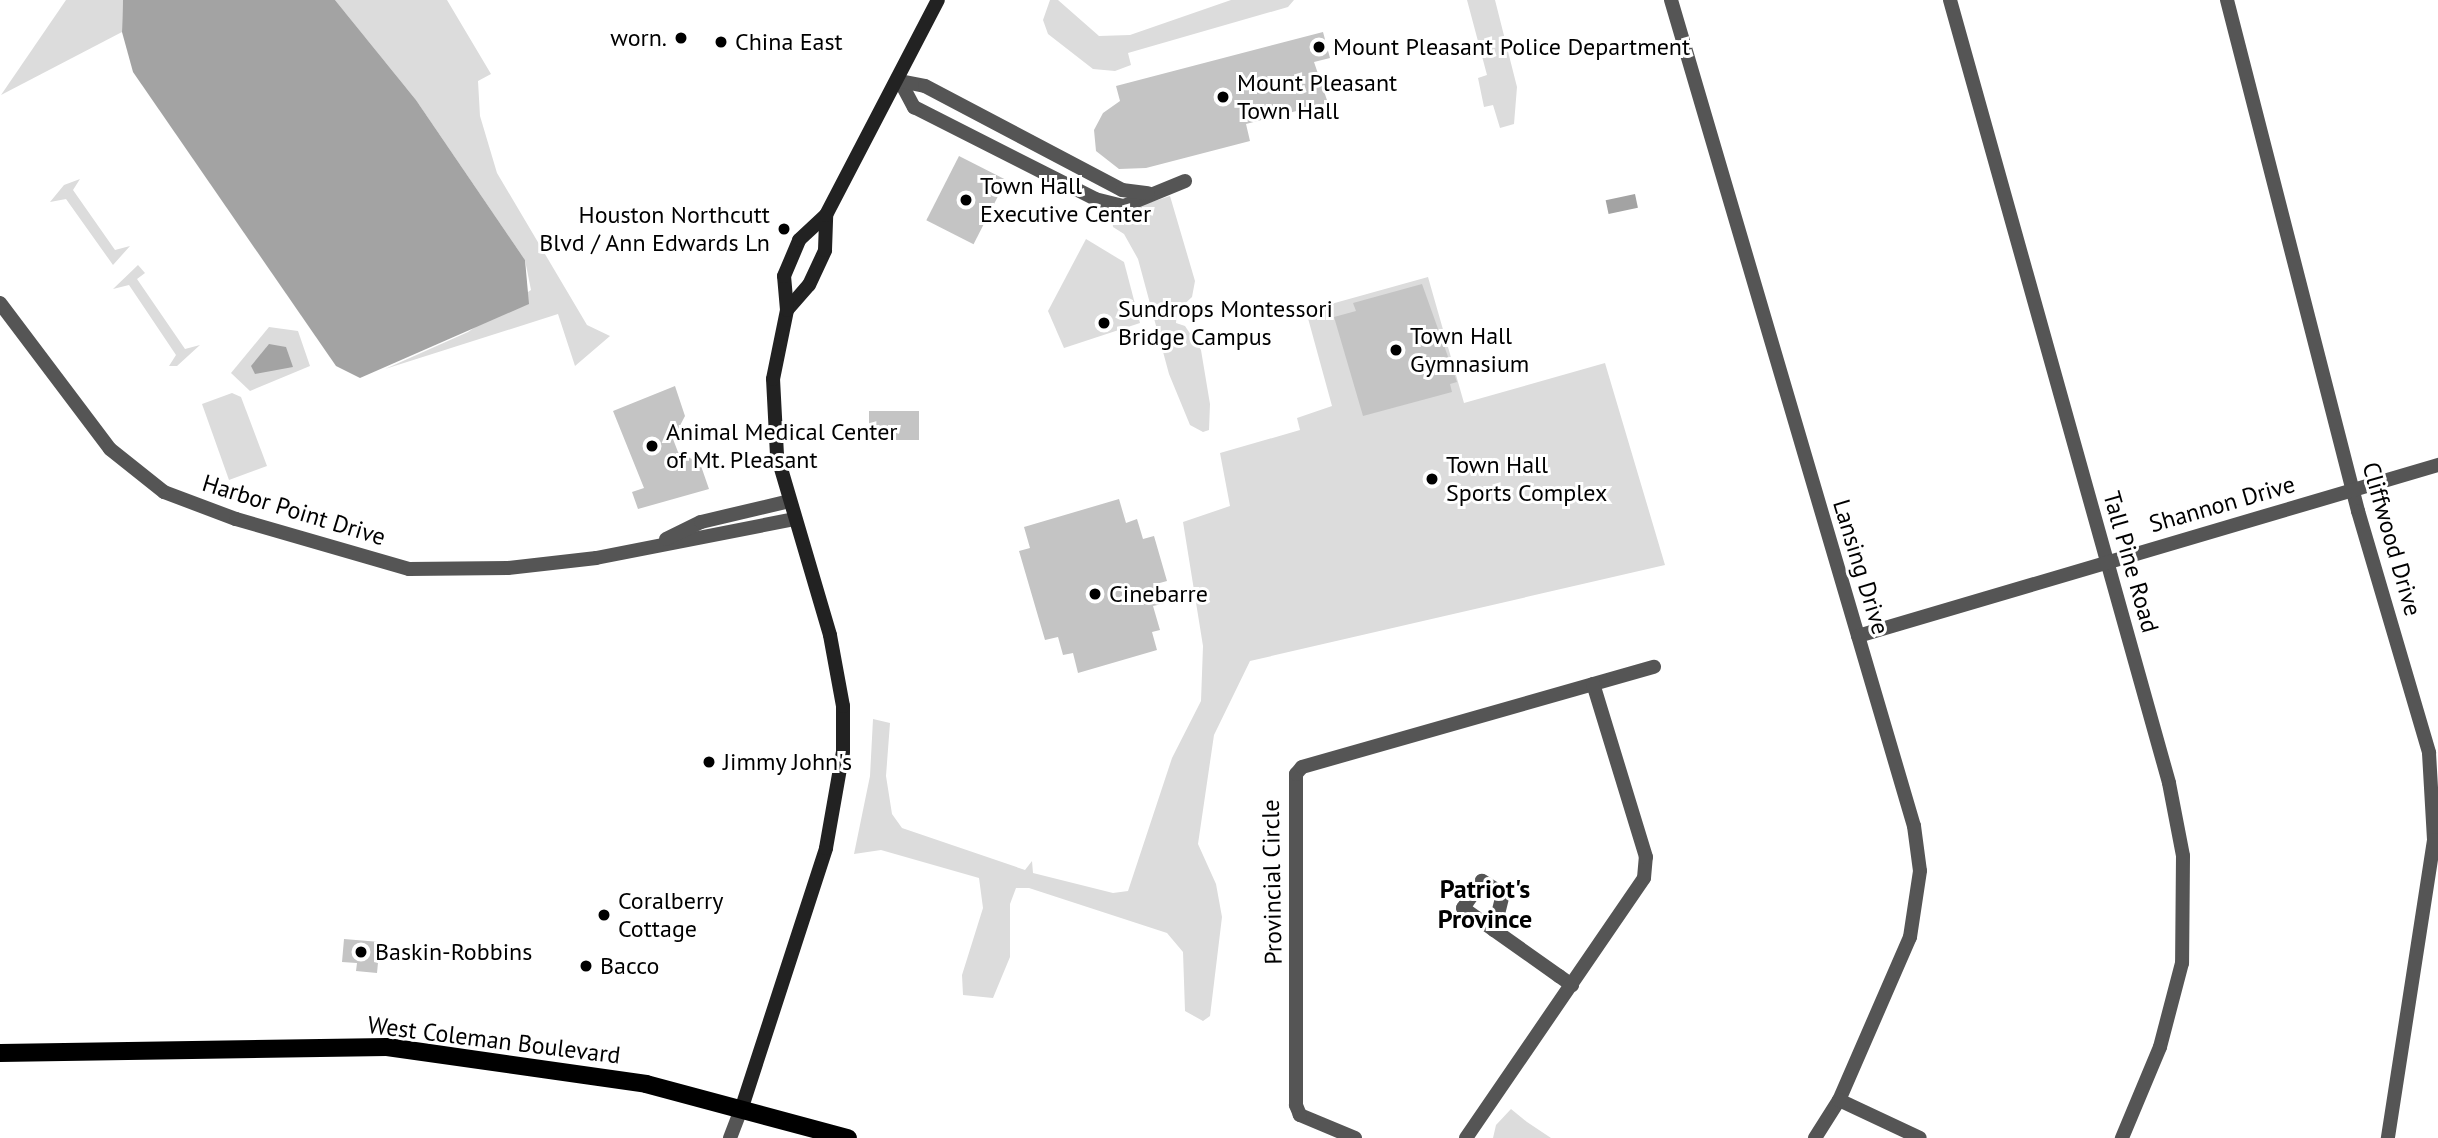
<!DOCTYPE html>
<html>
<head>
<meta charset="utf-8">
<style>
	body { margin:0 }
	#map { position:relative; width:2438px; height:1138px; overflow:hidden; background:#fff; font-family:"PT Sans",sans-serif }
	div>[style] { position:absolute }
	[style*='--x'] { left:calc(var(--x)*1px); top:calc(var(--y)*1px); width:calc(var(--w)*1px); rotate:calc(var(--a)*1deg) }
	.green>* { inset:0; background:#dcdcdc }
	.water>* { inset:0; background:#a3a3a3; transform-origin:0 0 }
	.building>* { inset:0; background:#c4c4c4; transform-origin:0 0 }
	.street>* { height:14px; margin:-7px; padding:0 7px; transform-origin:7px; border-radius:7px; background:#555 }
	.secondary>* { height:14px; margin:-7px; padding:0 7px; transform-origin:7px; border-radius:7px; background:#222 }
	.primary>* { height:18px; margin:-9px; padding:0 9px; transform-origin:9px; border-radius:9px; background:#000 }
	.dots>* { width:19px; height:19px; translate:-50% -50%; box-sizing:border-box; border:4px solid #fff; border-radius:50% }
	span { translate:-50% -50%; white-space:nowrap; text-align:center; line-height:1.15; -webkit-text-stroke:6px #fff; paint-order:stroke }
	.poi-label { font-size:24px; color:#000 }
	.right { translate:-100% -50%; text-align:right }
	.left { translate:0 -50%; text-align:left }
	.street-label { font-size:24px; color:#000 }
	.neighbourhood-label { font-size:26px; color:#000; font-weight:700 }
</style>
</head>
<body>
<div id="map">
	<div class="green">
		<div style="clip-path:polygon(66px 0,123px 0,122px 32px,1px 95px)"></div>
		<div style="clip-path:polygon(335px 0,447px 0,491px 74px,478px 81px,480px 116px,497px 173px,587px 325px,610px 336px,575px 366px,558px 314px,385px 369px,468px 332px,531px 290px,525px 260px,416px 100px)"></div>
		<div style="clip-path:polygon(1050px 0,1058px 0,1099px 36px,1130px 35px,1231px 0,1294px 0,1288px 7px,1128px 53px,1131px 65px,1115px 71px,1093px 69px,1048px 34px,1043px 20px)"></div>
		<div style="clip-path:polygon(1467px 0,1495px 0,1517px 87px,1514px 124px,1500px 128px,1493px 105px,1484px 107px,1478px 78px,1487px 75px)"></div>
		<div style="clip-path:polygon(80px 179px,73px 190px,115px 250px,130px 246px,113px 265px,66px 199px,50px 202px,64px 185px)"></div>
		<div style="clip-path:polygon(1170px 196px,1195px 281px,1192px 297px,1177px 311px,1176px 323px,1185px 326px,1201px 350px,1210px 404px,1209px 430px,1203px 432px,1190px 425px,1169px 374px,1138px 259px,1124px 234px,1113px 227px,1112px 219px,1120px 212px)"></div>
		<div style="clip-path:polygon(1086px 239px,1124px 262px,1140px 323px,1064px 348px,1048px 311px)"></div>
		<div style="clip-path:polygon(138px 265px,145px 273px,137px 279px,185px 349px,200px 345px,177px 366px,169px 366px,176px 355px,129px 285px,113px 289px)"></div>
		<div style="clip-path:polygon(1428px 277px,1464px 403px,1605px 363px,1665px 565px,1250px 661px,1214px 735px,1198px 844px,1216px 884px,1222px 917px,1210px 1016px,1203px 1021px,1185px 1011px,1183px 952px,1167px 933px,1029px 888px,1016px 888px,1010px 904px,1010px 957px,993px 998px,963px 995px,962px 975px,983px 908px,979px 878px,881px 850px,854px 854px,870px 776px,873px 719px,890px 723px,886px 776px,892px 814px,902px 828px,1025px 870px,1032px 861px,1033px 873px,1113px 893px,1128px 891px,1172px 758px,1201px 701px,1203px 646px,1183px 522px,1230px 506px,1220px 453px,1300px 430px,1297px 418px,1332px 406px,1306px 311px)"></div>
		<div style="clip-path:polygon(269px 327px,298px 331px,310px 366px,250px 391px,231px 373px)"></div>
		<div style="clip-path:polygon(232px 393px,241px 397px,267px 466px,229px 480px,202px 404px)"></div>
		<div style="clip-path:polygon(1511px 1109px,1527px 1122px,1551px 1138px,1493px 1138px,1496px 1125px)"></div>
	</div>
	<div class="water">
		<div style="clip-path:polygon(123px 0,335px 0,416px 100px,525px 260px,529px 304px,360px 378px,336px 366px,133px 72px,122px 32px)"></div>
		<div style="left:1635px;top:194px;width:14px;height:30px;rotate:78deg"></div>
		<div style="clip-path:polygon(269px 344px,286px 347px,293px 367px,255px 374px,251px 366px)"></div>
	</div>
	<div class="building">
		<div style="clip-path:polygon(1323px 32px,1330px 58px,1314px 62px,1328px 103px,1246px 124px,1250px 141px,1146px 168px,1119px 169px,1096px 151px,1094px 130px,1103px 113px,1120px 101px,1116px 86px)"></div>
		<div style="left:959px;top:156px;width:53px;height:72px;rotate:27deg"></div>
		<div style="clip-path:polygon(1422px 284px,1457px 382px,1450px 384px,1452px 392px,1363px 416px,1334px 317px,1356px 311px,1353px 303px)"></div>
		<div style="clip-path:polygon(675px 386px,685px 416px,673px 439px,678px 452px,700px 463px,709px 489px,638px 509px,632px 492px,644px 488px,613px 411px)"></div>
		<div style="left:919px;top:411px;width:29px;height:50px;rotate:90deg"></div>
		<div style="clip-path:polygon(1119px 499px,1126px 523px,1137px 519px,1143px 539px,1154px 536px,1167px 581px,1156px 584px,1162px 604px,1153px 606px,1160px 630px,1152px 632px,1157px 650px,1078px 673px,1073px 653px,1063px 655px,1058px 637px,1045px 640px,1019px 551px,1030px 548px,1024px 527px)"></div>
		<div style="clip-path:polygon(344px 939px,380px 942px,377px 973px,356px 971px,357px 963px,342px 962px)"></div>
	</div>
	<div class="street">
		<div style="--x:1671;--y:0;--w:861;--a:73.61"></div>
		<div style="--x:1914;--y:826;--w:45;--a:82.4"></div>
		<div style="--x:1920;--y:871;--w:67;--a:98.6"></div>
		<div style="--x:1910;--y:937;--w:178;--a:113.5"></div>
		<div style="--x:1839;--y:1100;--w:45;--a:122.3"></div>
		<div style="--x:1950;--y:0;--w:813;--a:74.37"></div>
		<div style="--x:2169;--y:783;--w:74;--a:79.1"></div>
		<div style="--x:2183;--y:856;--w:107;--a:90.5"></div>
		<div style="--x:2182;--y:963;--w:87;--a:104.7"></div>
		<div style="--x:2160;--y:1047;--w:99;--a:112.7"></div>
		<div style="--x:2227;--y:0;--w:528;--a:75.62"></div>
		<div style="--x:2358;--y:511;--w:252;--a:73.6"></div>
		<div style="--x:2429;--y:753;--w:87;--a:86.7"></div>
		<div style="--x:2434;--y:840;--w:302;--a:98.8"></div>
		<div style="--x:900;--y:81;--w:30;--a:62"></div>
		<div style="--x:914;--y:107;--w:203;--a:26.9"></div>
		<div style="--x:1095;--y:199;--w:30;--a:14"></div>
		<div style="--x:1124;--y:206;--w:66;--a:-22.3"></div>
		<div style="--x:900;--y:81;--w:25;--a:11"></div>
		<div style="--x:925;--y:86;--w:223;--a:27.8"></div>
		<div style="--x:1122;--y:190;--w:26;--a:7"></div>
		<div style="--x:0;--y:303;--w:183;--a:53"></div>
		<div style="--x:110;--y:449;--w:69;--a:38.5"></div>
		<div style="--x:164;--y:492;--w:77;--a:20.6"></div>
		<div style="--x:236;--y:519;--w:180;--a:16.1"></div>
		<div style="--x:409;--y:569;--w:99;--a:-0.6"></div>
		<div style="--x:508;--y:568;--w:89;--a:-6.5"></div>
		<div style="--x:596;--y:558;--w:203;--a:-11.1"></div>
		<div style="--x:666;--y:539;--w:39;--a:-26"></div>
		<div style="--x:701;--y:522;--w:91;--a:-13.3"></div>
		<div style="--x:1858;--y:636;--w:605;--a:-16.43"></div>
		<div style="--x:1494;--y:930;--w:37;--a:-76"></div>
		<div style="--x:1503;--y:894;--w:25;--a:-148"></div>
		<div style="--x:1482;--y:881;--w:33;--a:125"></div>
		<div style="--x:1463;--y:908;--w:5;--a:37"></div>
		<div style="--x:1467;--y:911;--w:33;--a:35"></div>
		<div style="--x:1494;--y:930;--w:80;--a:35.3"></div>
		<div style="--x:1559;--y:976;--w:16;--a:35"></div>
		<div style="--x:1839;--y:1100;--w:89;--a:25.1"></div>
		<div style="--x:730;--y:1138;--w:33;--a:-69"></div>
		<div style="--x:1355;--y:1138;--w:60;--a:-157.3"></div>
		<div style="--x:1300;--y:1115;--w:11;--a:-112"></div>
		<div style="--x:1296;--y:1105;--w:331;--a:-90"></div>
		<div style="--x:1296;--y:774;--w:9;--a:-49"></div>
		<div style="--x:1302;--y:767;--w:366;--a:-15.9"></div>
		<div style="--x:1466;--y:1138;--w:315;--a:-55.6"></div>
		<div style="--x:1644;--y:878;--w:21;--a:-85"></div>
		<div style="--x:1646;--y:857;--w:181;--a:-107"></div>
	</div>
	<div class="secondary">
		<div style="--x:787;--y:310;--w:33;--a:-49"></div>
		<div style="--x:809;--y:285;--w:38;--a:-65"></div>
		<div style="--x:825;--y:250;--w:35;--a:-88"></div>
		<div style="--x:742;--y:1107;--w:272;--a:-72"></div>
		<div style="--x:826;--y:848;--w:97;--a:-80"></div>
		<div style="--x:843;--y:752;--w:46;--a:-90"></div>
		<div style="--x:843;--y:706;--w:72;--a:-100.4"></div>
		<div style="--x:830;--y:635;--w:188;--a:-106.4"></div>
		<div style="--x:777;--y:455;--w:76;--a:-93"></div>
		<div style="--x:773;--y:379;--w:70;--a:-78.5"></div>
		<div style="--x:787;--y:310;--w:34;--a:-95"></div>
		<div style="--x:784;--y:276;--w:39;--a:-67"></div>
		<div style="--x:799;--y:240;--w:37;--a:-43"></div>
		<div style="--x:826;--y:215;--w:242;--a:-62.5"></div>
	</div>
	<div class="primary">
		<div style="--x:0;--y:1053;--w:387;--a:-0.9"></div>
		<div style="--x:387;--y:1047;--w:262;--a:8.1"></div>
		<div style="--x:646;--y:1084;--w:209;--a:15"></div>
	</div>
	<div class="dots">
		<div style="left:681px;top:38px;background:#000"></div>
		<div style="left:721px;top:42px;background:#000"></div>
		<div style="left:1319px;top:47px;background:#000"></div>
		<div style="left:1223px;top:97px;background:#000"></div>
		<div style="left:966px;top:200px;background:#000"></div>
		<div style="left:784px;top:229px;background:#000"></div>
		<div style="left:1104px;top:323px;background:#000"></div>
		<div style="left:1396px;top:350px;background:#000"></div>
		<div style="left:652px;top:446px;background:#000"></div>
		<div style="left:1432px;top:479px;background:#000"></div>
		<div style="left:1095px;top:594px;background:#000"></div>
		<div style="left:709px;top:762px;background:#000"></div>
		<div style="left:604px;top:915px;background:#000"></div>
		<div style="left:361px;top:952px;background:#000"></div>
		<div style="left:586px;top:966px;background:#000"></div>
	</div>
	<div class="poi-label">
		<span class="right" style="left:667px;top:38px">worn.</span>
		<span class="left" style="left:735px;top:42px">China East</span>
		<span class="left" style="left:1333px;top:47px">Mount Pleasant Police Department</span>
		<span class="left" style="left:1237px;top:97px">Mount Pleasant<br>Town Hall</span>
		<span class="left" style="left:980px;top:200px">Town Hall<br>Executive Center</span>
		<span class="right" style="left:770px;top:229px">Houston Northcutt<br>Blvd / Ann Edwards Ln</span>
		<span class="left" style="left:1118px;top:323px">Sundrops Montessori<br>Bridge Campus</span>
		<span class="left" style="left:1410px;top:350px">Town Hall<br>Gymnasium</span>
		<span class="left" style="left:666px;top:446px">Animal Medical Center<br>of Mt. Pleasant</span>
		<span class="left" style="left:1446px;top:479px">Town Hall<br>Sports Complex</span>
		<span class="left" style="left:1109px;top:594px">Cinebarre</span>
		<span class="left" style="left:723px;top:762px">Jimmy John's</span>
		<span class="left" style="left:618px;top:915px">Coralberry<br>Cottage</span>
		<span class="left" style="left:375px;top:952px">Baskin-Robbins</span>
		<span class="left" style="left:600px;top:966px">Bacco</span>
	</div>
	<div class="street-label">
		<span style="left:2222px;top:504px;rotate:-16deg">Shannon Drive</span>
		<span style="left:294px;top:510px;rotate:17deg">Harbor Point Drive</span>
		<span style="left:2392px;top:539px;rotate:74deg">Cliffwood Drive</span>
		<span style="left:2131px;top:562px;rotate:74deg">Tall Pine Road</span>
		<span style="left:1861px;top:567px;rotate:73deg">Lansing Drive</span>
		<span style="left:1272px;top:882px;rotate:-91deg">Provincial Circle</span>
		<span style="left:494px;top:1040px;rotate:7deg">West Coleman Boulevard</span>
	</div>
	<div class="neighbourhood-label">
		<span style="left:1485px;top:904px">Patriot's<br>Province</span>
	</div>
</div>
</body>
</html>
